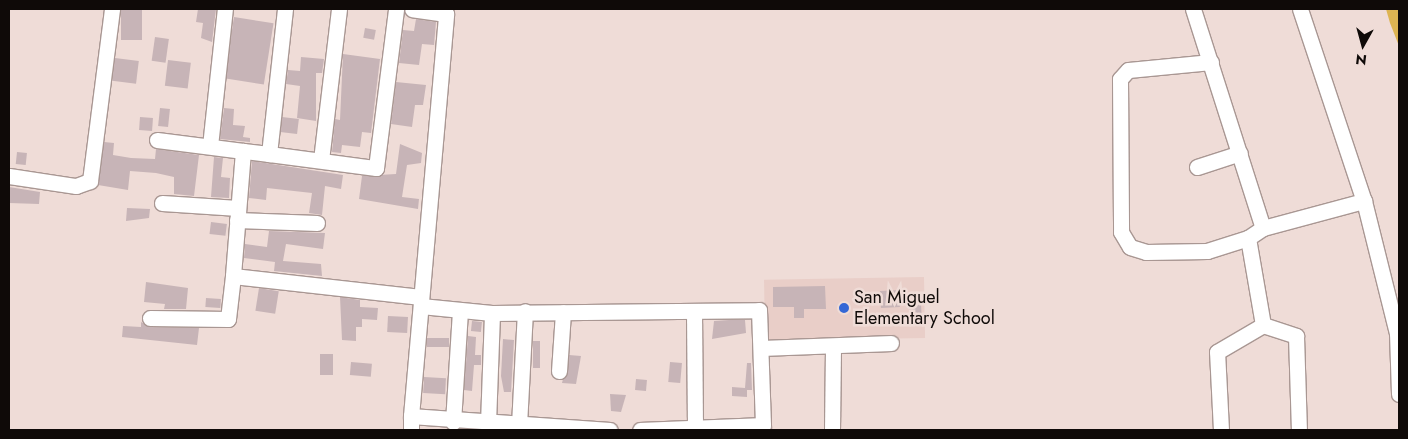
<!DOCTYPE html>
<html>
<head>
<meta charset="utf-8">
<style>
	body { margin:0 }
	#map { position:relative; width:1408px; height:439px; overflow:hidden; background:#efdcd7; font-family:Jost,sans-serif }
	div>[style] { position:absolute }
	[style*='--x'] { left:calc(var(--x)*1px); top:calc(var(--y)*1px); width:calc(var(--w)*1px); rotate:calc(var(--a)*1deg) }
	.built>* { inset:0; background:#e9cec8; transform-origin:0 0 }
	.green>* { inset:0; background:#ddb452 }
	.building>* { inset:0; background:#c7b4b7; transform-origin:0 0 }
	.roads { filter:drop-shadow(1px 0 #a99793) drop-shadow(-1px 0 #a99793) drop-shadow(0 1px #a99793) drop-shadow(0 -1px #a99793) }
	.minor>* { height:15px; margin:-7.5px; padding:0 7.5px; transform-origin:7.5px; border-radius:7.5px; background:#fff }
	.dots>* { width:14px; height:14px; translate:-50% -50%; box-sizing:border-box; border:2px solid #efdcd7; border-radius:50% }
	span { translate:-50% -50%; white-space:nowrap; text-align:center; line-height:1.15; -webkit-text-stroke:5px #efdcd7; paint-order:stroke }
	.poi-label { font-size:18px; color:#0f0a08 }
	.left { translate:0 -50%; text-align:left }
	.frame { position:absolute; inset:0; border:10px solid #0f0a08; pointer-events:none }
	.north { position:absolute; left:1338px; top:20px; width:50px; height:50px; -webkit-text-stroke:4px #efdcd7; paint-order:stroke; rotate:187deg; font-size:14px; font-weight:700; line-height:20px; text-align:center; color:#0f0a08 }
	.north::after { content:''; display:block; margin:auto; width:18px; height:22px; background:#0f0a08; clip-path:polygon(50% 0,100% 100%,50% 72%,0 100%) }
</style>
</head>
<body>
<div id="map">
	<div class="built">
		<div style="left:924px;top:277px;width:61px;height:160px;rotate:89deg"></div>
	</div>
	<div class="green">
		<div style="clip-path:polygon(1386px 9px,1399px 9px,1399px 46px,1390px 23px)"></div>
	</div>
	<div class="building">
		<div style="left:121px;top:9px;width:21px;height:31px"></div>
		<div style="clip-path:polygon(198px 9px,216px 9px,212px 42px,201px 38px,203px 23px,196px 22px)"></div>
		<div style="left:234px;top:17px;width:40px;height:62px;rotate:9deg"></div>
		<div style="clip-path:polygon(416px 19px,436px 22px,434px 45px,422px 44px,419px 65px,399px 63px,403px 30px,414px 31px)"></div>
		<div style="left:365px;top:28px;width:11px;height:10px;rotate:10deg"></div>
		<div style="left:155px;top:37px;width:14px;height:24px;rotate:8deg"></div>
		<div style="clip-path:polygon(343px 54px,380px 59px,371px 133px,362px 132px,360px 147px,342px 145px,341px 153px,332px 152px,335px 119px,340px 120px)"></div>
		<div style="clip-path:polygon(301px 57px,324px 59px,322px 73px,316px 73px,316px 121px,297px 118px,300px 86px,286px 84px,288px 70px,300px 71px)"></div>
		<div style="left:115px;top:58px;width:24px;height:23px;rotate:7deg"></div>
		<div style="left:168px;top:60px;width:23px;height:26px;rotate:7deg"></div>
		<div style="clip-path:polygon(396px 82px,426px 85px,423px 105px,415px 105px,412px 127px,391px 124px)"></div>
		<div style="left:160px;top:108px;width:10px;height:18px;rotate:6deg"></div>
		<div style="clip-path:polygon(224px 108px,234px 109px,233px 125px,245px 126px,243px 137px,250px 138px,250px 142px,220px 139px)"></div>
		<div style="left:140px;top:117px;width:13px;height:13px;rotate:4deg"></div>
		<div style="left:282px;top:117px;width:17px;height:15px;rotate:7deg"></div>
		<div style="clip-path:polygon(104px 142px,114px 143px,113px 155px,131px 158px,155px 159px,156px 149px,199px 155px,194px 196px,174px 194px,174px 177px,156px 173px,130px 171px,128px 190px,98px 185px)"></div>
		<div style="clip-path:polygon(400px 144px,422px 153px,421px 163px,407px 165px,402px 197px,419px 199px,418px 209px,359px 199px,362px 176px,396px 174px)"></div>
		<div style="left:17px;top:152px;width:10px;height:12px;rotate:6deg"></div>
		<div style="clip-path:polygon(214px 157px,223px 158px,221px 177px,230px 178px,229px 198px,211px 197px)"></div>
		<div style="clip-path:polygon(252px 161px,343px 175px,341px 189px,325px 186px,322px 215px,309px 213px,312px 193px,267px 188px,266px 200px,249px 198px)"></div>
		<div style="clip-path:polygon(9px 187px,40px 192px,39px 204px,9px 203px)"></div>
		<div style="clip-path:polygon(127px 208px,150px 209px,149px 218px,126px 221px)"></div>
		<div style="left:211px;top:222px;width:16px;height:12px;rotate:7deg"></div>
		<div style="clip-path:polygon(269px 231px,325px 233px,323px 249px,286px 244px,283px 261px,321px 264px,322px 276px,274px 271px,275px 262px,244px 258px,245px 244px,267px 247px)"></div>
		<div style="clip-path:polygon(146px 282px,188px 288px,186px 309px,164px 309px,165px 304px,144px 302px)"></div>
		<div style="clip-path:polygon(825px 286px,826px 309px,804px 309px,804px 318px,794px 318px,794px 307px,773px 307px,773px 287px)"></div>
		<div style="left:259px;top:288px;width:20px;height:23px;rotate:9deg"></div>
		<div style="left:899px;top:290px;width:17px;height:19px;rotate:87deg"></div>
		<div style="clip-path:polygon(340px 297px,360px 300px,360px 307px,378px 308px,377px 320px,362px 319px,362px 327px,356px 327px,356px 341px,342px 340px)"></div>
		<div style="left:206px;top:298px;width:15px;height:9px;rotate:4deg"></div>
		<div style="left:921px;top:301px;width:23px;height:12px;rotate:88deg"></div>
		<div style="left:388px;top:316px;width:20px;height:16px;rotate:3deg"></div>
		<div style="clip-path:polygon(729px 320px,745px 320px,746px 333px,712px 339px,714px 321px)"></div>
		<div style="left:472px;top:321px;width:10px;height:10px;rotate:6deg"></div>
		<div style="clip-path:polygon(141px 322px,150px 327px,199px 328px,197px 345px,122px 337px,123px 326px,141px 327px)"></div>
		<div style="clip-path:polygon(468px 336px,476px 337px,475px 355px,481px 355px,481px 365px,474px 365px,472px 391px,464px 390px)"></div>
		<div style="left:427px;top:338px;width:22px;height:9px"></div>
		<div style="clip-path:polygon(503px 339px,514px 340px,511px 392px,504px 392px,501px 376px)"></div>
		<div style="left:533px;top:341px;width:7px;height:27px"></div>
		<div style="left:320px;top:354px;width:13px;height:21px"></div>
		<div style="clip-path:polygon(569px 355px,581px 356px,576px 384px,562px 383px)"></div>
		<div style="left:351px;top:362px;width:21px;height:13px;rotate:5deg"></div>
		<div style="left:670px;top:362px;width:12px;height:20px;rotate:5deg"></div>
		<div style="clip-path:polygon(747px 363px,751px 363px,752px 390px,747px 390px,747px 397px,732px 396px,732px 387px,745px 388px)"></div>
		<div style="left:424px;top:377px;width:22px;height:16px;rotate:3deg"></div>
		<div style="left:636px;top:379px;width:11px;height:11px;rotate:5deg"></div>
		<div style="clip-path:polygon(610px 394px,626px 395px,621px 412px,611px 411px)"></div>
	</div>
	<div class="roads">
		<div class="minor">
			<div style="--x:285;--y:9;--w:146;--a:96.3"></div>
			<div style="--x:269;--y:154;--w:108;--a:7.5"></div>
			<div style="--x:376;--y:168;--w:160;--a:-82.8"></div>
			<div style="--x:1193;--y:9;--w:230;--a:72.3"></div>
			<div style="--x:1300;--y:9;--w:202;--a:71.6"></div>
			<div style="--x:1364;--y:201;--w:136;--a:76"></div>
			<div style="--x:1397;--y:333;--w:61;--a:88.1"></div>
			<div style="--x:1211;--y:62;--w:83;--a:174.5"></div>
			<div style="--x:1128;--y:70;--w:12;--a:132"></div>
			<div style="--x:1120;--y:79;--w:153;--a:89.6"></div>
			<div style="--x:1121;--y:232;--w:17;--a:59"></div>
			<div style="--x:1130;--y:247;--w:17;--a:17"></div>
			<div style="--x:1146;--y:252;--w:61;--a:-0.9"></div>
			<div style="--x:1207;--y:251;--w:43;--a:-17.6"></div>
			<div style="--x:1248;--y:238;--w:18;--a:-34"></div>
			<div style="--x:1263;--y:228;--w:105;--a:-15"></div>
			<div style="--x:157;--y:140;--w:87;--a:7.3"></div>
			<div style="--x:210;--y:146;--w:138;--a:-83.8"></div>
			<div style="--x:269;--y:154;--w:26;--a:-173"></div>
			<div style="--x:243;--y:151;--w:125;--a:94.6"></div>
			<div style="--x:233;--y:276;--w:189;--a:6.4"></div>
			<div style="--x:321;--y:160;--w:152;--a:-83.2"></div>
			<div style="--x:1197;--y:167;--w:45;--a:-18"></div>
			<div style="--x:9;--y:176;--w:68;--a:8.5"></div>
			<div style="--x:76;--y:186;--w:15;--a:-20"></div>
			<div style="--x:90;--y:181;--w:173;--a:-82.7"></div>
			<div style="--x:162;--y:203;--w:76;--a:3.8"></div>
			<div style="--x:237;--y:220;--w:80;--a:2.1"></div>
			<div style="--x:1248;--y:238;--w:88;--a:80.2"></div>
			<div style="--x:421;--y:306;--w:71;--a:5.6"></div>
			<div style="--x:492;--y:313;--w:267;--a:-0.6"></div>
			<div style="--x:759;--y:310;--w:115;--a:88"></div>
			<div style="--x:763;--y:425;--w:123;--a:177.7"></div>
			<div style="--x:694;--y:312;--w:117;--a:89.5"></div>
			<div style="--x:150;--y:318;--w:78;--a:0.7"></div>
			<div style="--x:228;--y:319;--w:43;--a:-83.4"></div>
			<div style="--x:762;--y:348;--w:129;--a:-2.2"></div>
			<div style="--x:559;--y:371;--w:59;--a:-86.1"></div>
			<div style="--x:411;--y:416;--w:404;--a:-85"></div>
			<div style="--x:446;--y:14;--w:34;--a:-172"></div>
			<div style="--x:453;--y:422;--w:110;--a:-86.4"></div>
			<div style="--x:488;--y:423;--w:110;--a:-87.9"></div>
			<div style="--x:519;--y:425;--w:114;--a:-87"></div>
			<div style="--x:411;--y:430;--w:14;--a:-90"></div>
			<div style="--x:411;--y:416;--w:199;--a:4"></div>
			<div style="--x:832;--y:430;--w:83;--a:-89.3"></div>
			<div style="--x:1221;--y:430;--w:78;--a:-92.9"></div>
			<div style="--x:1217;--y:352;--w:53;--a:-30.4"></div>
			<div style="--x:1263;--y:325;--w:35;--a:18"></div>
			<div style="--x:1296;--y:336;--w:94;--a:88.2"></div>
		</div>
	</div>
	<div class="dots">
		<div style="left:844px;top:308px;background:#3367d6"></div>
	</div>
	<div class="poi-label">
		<span class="left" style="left:854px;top:308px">San Miguel<br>Elementary School</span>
	</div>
	<div class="frame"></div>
	<div class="north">N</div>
</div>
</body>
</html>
